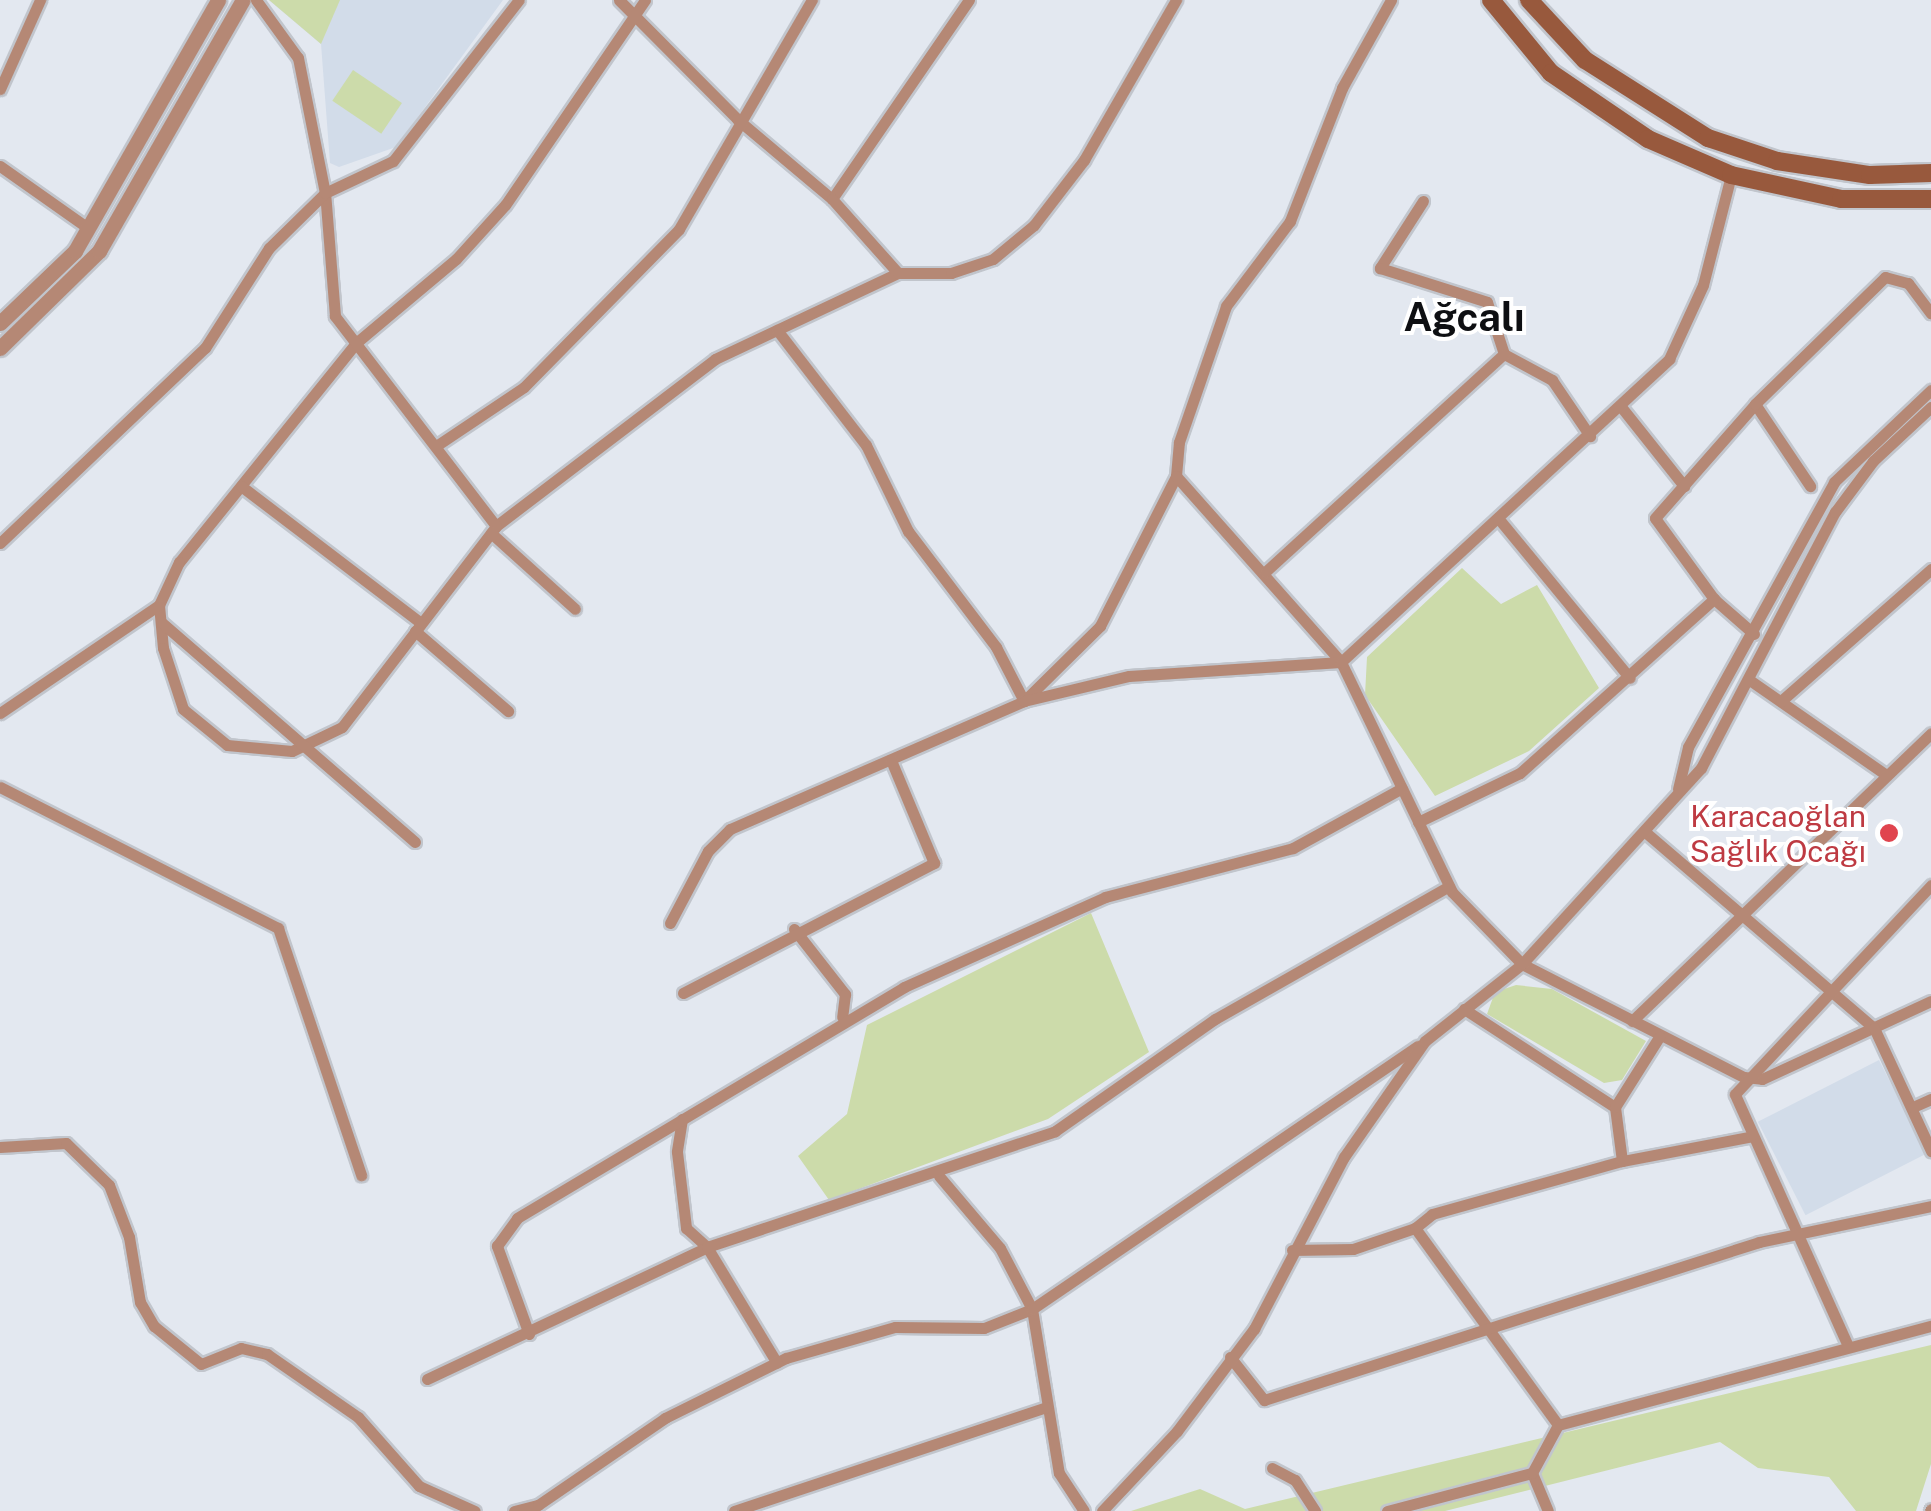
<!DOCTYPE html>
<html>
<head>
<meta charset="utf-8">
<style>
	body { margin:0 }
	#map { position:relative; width:1931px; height:1511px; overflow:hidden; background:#e3e8f0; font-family:"Public Sans",sans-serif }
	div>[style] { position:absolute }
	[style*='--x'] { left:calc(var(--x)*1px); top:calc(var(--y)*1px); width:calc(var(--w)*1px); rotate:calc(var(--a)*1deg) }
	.built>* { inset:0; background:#d2dce9; transform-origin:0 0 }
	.green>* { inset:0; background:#ccdbaa; transform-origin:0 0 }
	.roads { filter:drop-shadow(2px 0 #c1c5cc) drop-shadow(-2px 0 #c1c5cc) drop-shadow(0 2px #c1c5cc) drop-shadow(0 -2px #c1c5cc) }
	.minor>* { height:11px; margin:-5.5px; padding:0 5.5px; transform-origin:5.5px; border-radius:5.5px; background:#b58875 }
	.tertiary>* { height:15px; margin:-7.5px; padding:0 7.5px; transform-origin:7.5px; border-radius:7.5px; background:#b58875 }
	.secondary>* { height:18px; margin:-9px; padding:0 9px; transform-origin:9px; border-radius:9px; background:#98593d }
	.dots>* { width:28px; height:28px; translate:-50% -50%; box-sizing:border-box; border:5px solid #fff; border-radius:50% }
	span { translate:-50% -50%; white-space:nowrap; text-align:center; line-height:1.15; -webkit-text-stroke:8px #fff; paint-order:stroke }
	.health-label { font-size:30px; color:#be3a42 }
	.right { translate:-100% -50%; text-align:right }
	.district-label { font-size:40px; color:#0e0f12; font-weight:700 }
</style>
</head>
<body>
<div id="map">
	<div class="built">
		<div style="clip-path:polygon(269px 0,503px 0,396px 147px,339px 167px,330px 163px,321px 44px)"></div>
		<div style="left:1879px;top:1060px;width:105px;height:136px;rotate:63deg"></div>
	</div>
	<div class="green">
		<div style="clip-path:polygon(269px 0,340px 0,321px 44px)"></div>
		<div style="left:353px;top:70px;width:59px;height:37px;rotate:34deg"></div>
		<div style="clip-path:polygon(1462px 568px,1501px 604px,1537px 585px,1599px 688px,1529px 751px,1435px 796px,1365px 695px,1367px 657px)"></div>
		<div style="clip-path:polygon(1091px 913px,1149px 1052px,1048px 1119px,829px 1200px,798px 1156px,847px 1114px,867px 1025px)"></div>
		<div style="clip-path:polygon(1516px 985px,1552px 989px,1646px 1041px,1622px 1080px,1604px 1083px,1487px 1014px,1495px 992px)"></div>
		<div style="clip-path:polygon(1931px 1345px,1931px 1464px,1916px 1511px,1856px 1511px,1829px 1477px,1758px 1468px,1720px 1442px,1445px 1511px,1131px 1511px,1200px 1489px,1245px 1509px)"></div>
	</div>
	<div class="roads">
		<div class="minor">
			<div style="--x:619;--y:0;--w:168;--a:45.2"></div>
			<div style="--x:737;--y:119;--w:124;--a:40.1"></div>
			<div style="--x:832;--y:199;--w:242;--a:-55.5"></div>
			<div style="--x:645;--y:0;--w:248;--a:124.3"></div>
			<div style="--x:505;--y:205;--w:73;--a:132.2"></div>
			<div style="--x:456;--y:259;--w:131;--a:140"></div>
			<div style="--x:356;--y:343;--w:282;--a:128.9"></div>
			<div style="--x:179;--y:562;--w:47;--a:114.9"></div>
			<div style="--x:159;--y:605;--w:43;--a:84.7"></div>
			<div style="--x:163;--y:648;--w:64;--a:71.8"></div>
			<div style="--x:183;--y:709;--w:57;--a:39.3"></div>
			<div style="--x:227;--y:745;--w:65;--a:5.3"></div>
			<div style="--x:292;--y:751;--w:55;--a:-25.6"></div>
			<div style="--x:342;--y:727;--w:253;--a:-52.5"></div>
			<div style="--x:496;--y:526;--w:275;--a:-37.3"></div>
			<div style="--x:715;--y:359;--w:202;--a:-25.2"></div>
			<div style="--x:898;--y:273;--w:99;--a:-131.7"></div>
			<div style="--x:0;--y:89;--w:98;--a:-65.8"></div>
			<div style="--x:0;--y:166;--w:108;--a:35.2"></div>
			<div style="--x:1423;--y:201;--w:80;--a:122.7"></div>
			<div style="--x:1380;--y:268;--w:112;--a:17.6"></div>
			<div style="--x:1487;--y:302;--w:55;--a:71.9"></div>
			<div style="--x:1504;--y:354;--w:55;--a:28.4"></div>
			<div style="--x:1552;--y:380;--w:68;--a:55.8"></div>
			<div style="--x:898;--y:273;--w:53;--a:0"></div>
			<div style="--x:951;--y:273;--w:44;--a:-18.4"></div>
			<div style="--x:993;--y:259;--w:53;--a:-39.7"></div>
			<div style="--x:1034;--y:225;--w:82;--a:-52.4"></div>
			<div style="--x:1084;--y:160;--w:185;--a:-60.1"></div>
			<div style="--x:777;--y:330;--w:145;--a:52.3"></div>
			<div style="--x:866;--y:445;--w:96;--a:64"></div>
			<div style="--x:908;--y:531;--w:146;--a:52.8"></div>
			<div style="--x:996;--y:647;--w:61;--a:62.6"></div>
			<div style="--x:1024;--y:701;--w:107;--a:-44.6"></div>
			<div style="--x:1100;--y:626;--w:168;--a:-63.1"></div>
			<div style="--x:1176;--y:476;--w:34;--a:-85"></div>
			<div style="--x:1179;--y:442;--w:144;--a:-70.9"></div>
			<div style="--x:1226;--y:306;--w:106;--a:-53"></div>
			<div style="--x:1290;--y:221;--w:143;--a:-68.6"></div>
			<div style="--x:1342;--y:88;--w:101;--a:-60.9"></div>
			<div style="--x:1755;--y:404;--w:99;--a:56.1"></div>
			<div style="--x:1622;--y:408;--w:100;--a:51.5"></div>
			<div style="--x:439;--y:444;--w:102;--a:-33.8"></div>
			<div style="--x:524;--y:387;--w:221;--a:-45.5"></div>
			<div style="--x:679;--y:229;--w:265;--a:-59.9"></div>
			<div style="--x:1176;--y:476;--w:249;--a:48.4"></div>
			<div style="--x:1341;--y:662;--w:255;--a:64.2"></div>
			<div style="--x:1452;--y:892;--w:100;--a:45.8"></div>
			<div style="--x:1522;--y:964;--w:249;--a:27"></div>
			<div style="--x:1744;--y:1077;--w:18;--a:6"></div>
			<div style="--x:1762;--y:1079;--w:186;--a:-24.8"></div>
			<div style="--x:241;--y:486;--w:226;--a:37.3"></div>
			<div style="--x:1498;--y:518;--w:207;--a:50.5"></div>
			<div style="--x:496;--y:526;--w:265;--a:-127.5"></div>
			<div style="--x:335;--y:316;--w:123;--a:-94.6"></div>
			<div style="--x:325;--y:193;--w:75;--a:-25.2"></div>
			<div style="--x:393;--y:161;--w:204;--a:-52"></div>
			<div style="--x:491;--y:533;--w:113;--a:42.1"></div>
			<div style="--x:0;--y:543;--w:283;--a:-43.6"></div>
			<div style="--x:205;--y:348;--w:119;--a:-57.4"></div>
			<div style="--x:269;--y:248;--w:78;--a:-44.5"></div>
			<div style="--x:325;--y:193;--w:138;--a:-101.3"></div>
			<div style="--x:298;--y:58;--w:72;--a:-125.9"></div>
			<div style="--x:1265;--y:572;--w:323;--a:-42.4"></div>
			<div style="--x:161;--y:622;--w:336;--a:40.9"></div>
			<div style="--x:415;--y:631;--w:123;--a:40.7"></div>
			<div style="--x:1754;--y:634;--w:53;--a:-138.8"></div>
			<div style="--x:1714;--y:599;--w:100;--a:-126.1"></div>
			<div style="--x:1655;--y:518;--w:152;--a:-48.7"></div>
			<div style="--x:1755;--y:404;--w:182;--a:-44.3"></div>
			<div style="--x:1885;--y:277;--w:24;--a:15"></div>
			<div style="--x:1908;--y:283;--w:38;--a:53"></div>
			<div style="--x:1751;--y:681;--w:163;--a:34.8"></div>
			<div style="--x:1781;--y:701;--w:200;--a:-41.3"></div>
			<div style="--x:0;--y:713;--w:192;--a:-34.2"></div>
			<div style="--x:0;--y:787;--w:312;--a:26.9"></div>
			<div style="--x:278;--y:928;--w:261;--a:71.4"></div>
			<div style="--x:1678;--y:789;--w:43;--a:-76.6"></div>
			<div style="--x:1688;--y:747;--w:303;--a:-61.1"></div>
			<div style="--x:1834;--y:482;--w:134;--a:-43.5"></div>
			<div style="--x:1418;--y:822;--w:113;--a:-25.7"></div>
			<div style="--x:1520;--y:773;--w:261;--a:-41.9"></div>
			<div style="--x:1644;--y:831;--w:303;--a:40.6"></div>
			<div style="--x:1874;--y:1028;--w:136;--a:65.1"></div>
			<div style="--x:670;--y:923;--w:81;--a:-62.2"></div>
			<div style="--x:708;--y:851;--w:31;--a:-45"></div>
			<div style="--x:730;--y:829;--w:321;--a:-23.5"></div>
			<div style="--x:1024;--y:701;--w:108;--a:-13.4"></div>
			<div style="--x:1129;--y:676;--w:212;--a:-3.8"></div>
			<div style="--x:1341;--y:662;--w:447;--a:-42.7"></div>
			<div style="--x:1669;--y:359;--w:81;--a:-65.3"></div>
			<div style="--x:1703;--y:285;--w:114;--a:-75.7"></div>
			<div style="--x:794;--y:929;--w:83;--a:51.9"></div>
			<div style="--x:845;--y:994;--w:23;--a:97"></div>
			<div style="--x:683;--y:993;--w:283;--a:-27.4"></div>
			<div style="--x:934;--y:863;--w:112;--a:-112.7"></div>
			<div style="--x:1464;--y:1009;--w:180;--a:33"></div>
			<div style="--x:1632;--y:1021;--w:415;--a:-43.9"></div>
			<div style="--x:1913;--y:1107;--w:20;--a:-24"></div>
			<div style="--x:682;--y:1119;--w:33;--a:99"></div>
			<div style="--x:677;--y:1152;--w:77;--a:83.2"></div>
			<div style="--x:686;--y:1228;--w:28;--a:42"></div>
			<div style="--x:707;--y:1247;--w:135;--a:58.9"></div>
			<div style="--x:0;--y:1147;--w:66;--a:-3.5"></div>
			<div style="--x:66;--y:1143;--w:60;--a:44.3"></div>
			<div style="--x:109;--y:1185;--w:56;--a:69"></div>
			<div style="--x:129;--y:1237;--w:66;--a:80.4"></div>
			<div style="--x:140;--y:1302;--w:28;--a:60"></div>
			<div style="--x:154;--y:1326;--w:60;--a:39"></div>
			<div style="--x:201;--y:1364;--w:43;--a:-21.8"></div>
			<div style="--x:241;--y:1348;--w:27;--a:13"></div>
			<div style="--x:267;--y:1354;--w:111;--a:34.7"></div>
			<div style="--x:358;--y:1417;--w:92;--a:48.5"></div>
			<div style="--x:419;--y:1486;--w:61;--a:24.1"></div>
			<div style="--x:1622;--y:1161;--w:54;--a:-97.4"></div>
			<div style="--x:1615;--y:1107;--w:83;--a:-57.8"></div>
			<div style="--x:939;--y:1176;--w:94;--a:49.7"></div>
			<div style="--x:1000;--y:1248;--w:69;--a:62.3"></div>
			<div style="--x:1032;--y:1309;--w:166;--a:80.7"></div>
			<div style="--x:1059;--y:1473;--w:45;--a:56.7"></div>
			<div style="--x:1415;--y:1228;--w:243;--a:54"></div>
			<div style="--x:1292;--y:1250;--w:61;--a:-0.9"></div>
			<div style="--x:1353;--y:1249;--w:65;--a:-18.7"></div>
			<div style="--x:1415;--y:1228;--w:22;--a:-39"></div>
			<div style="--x:1432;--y:1214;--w:197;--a:-15.6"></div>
			<div style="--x:1622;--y:1161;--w:133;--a:-10.8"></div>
			<div style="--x:529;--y:1334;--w:94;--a:-110"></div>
			<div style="--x:497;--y:1246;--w:34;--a:-54"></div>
			<div style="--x:517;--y:1218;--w:451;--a:-30.8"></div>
			<div style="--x:904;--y:987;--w:220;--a:-24.1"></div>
			<div style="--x:1105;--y:897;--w:194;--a:-14.6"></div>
			<div style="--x:1293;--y:848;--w:124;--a:-28.8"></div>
			<div style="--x:1848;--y:1346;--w:276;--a:-114.2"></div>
			<div style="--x:1735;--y:1094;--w:287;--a:-46.8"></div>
			<div style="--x:1230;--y:1357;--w:55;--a:51.7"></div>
			<div style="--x:1264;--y:1400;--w:520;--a:-17.7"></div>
			<div style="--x:1759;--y:1242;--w:176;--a:-11.8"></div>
			<div style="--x:427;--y:1379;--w:310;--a:-25.2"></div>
			<div style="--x:707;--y:1247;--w:367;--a:-18.4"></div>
			<div style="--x:1055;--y:1131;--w:195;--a:-35"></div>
			<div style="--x:1215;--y:1019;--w:269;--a:-29.6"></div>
			<div style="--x:1272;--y:1468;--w:26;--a:28"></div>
			<div style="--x:1295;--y:1480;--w:37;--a:57"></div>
			<div style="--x:1532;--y:1473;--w:41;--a:67.2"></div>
			<div style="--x:514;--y:1511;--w:25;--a:-14"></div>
			<div style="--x:538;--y:1505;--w:154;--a:-34.4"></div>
			<div style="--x:665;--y:1418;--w:135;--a:-26.4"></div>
			<div style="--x:786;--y:1358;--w:113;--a:-15.9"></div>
			<div style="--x:895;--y:1327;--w:89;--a:0.6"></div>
			<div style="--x:984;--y:1328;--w:52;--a:-21.6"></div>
			<div style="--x:1032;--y:1309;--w:467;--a:-34.3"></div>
			<div style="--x:734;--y:1511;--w:329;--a:-18.4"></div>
			<div style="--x:1102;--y:1511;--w:110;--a:-46.8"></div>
			<div style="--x:1177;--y:1431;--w:128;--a:-53"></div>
			<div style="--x:1254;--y:1329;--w:194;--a:-62.4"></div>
			<div style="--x:1344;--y:1157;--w:141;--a:-55.1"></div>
			<div style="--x:1425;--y:1041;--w:124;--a:-38.4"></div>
			<div style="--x:1522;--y:964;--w:265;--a:-47.6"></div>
			<div style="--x:1701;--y:768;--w:289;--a:-62.4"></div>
			<div style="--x:1835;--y:512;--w:64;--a:-53.3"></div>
			<div style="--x:1873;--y:461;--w:79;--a:-43"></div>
			<div style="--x:1387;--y:1511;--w:150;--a:-14.7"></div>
			<div style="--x:1532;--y:1473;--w:55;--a:-61.6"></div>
			<div style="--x:1558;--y:1425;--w:386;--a:-14.9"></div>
			<div style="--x:1930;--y:1511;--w:2;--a:-63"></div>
		</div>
		<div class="tertiary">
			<div style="--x:0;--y:323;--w:104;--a:-43.8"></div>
			<div style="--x:75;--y:251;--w:289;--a:-60.3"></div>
			<div style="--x:0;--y:348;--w:139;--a:-44.4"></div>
			<div style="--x:99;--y:251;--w:289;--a:-60.2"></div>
		</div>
		<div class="secondary">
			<div style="--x:1491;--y:0;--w:94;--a:50.6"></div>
			<div style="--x:1551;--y:73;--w:117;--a:34.2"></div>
			<div style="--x:1648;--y:139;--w:90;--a:23.4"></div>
			<div style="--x:1731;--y:175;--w:113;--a:12.3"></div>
			<div style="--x:1841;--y:199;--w:90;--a:0"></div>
			<div style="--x:1529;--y:0;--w:82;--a:47"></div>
			<div style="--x:1585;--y:60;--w:146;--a:32.4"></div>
			<div style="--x:1708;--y:138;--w:73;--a:18.4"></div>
			<div style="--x:1777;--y:161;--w:94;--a:8.6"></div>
			<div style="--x:1870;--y:175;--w:61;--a:-1.9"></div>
		</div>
	</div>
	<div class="dots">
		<div style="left:1889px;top:833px;background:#e0444e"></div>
	</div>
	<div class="health-label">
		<span class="right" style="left:1866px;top:833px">Karacaoğlan<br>Sağlık Ocağı</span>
	</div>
	<div class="district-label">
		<span style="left:1464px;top:317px">Ağcalı</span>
	</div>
</div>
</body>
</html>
